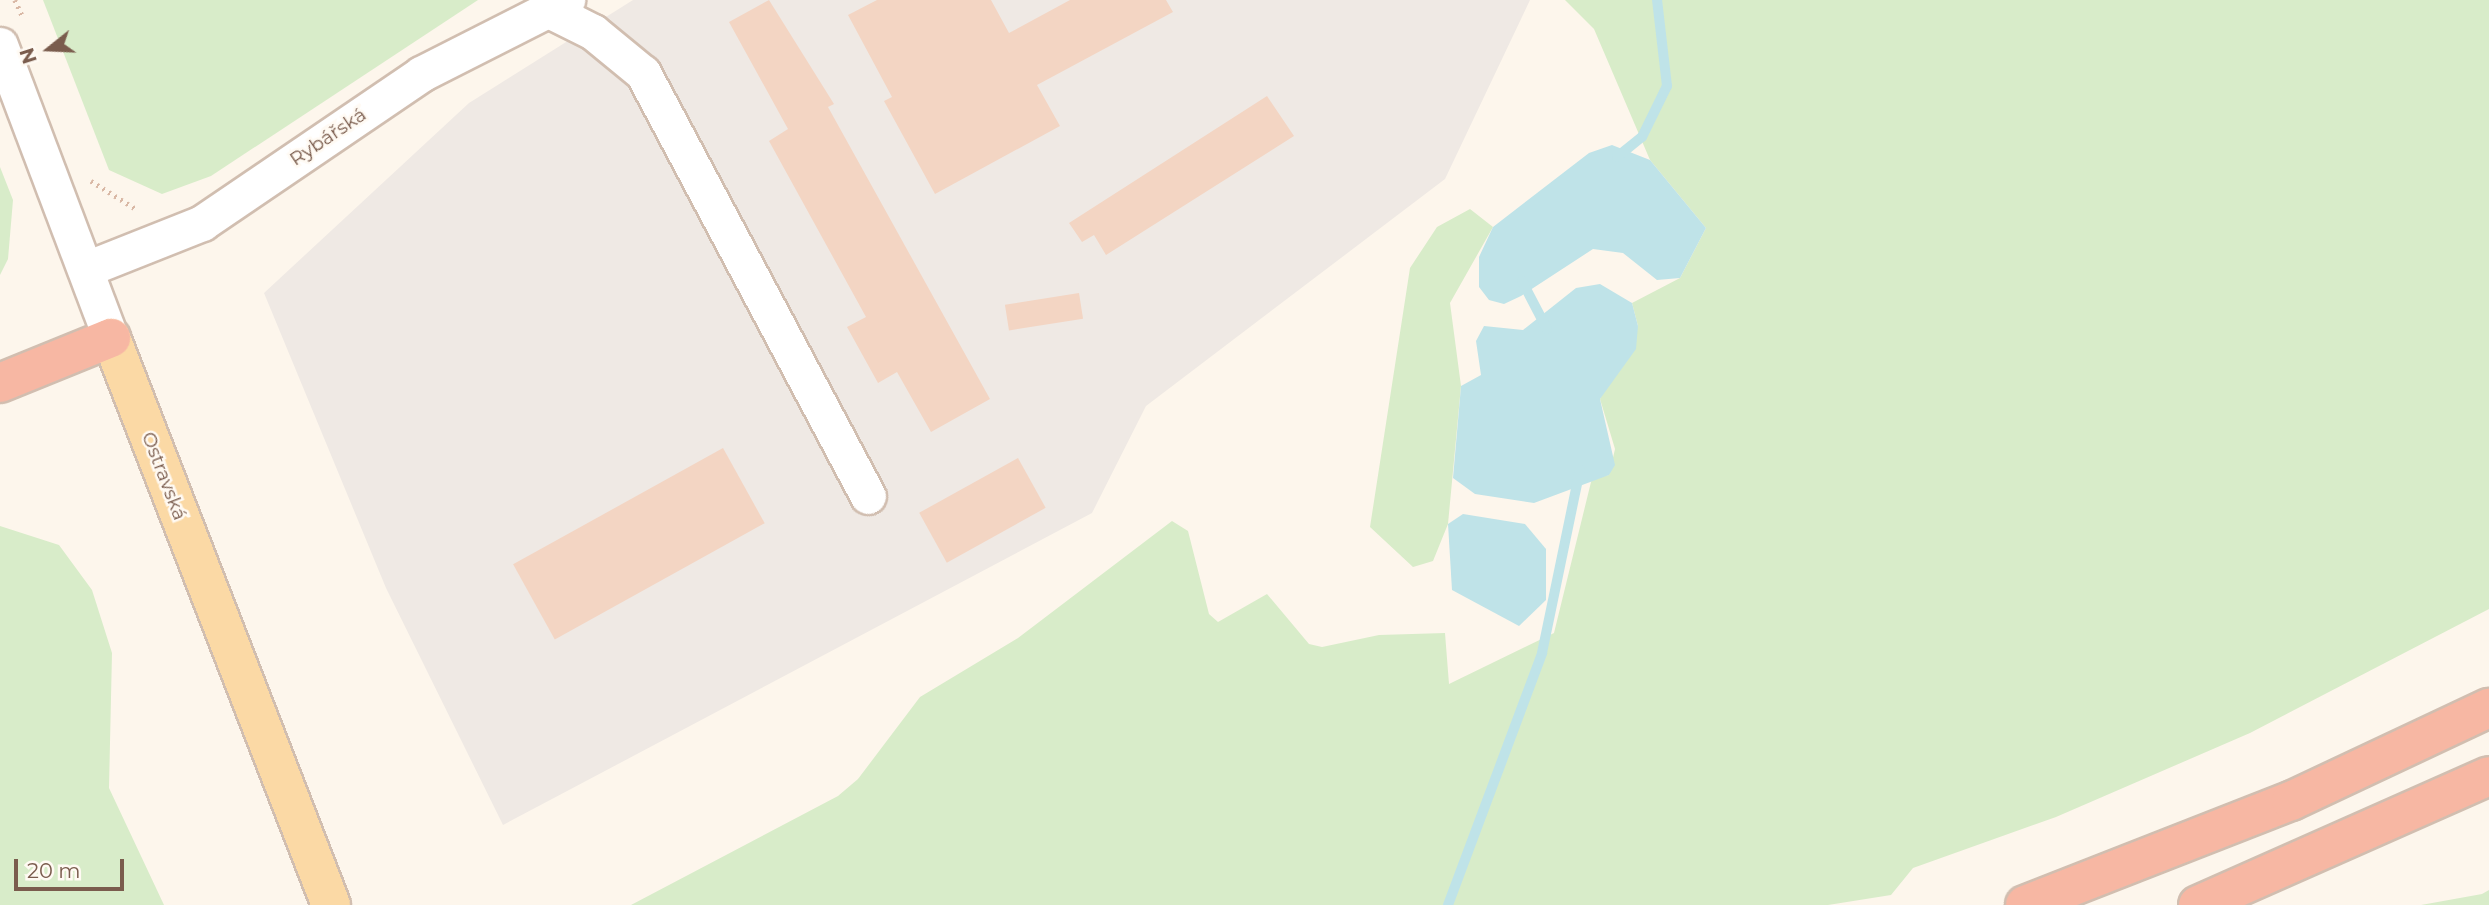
<!DOCTYPE html>
<html>
<head>
<meta charset="utf-8">
<style>
	body { margin:0 }
	#map { position:relative; width:2489px; height:905px; overflow:hidden; background:#fdf6ec; font-family:Montserrat,sans-serif }
	div>[style] { position:absolute }
	[style*='--x'] { left:calc(var(--x)*1px); top:calc(var(--y)*1px); width:calc(var(--w)*1px); rotate:calc(var(--a)*1deg) }
	.industrial>* { inset:0; background:#efe9e4 }
	.green>* { inset:0; background:#d8ecc9 }
	.water>* { inset:0; background:#bfe3e8 }
	.stream>* { height:10px; margin:-5px; padding:0 5px; transform-origin:5px; border-radius:5px; background:#bfe3e8 }
	.building>* { inset:0; background:#f3d5c3; transform-origin:0 0 }
	.path>* { height:4.5px; margin-top:-2.25px; transform-origin:0; background:repeating-linear-gradient(90deg,#d9b8a5 0 2px,transparent 0 7px) }
	.roads { filter:drop-shadow(2px 0 #d1beb0) drop-shadow(-2px 0 #d1beb0) drop-shadow(0 2px #d1beb0) drop-shadow(0 -2px #d1beb0) }
	.minor>* { height:35px; margin:-17.5px; padding:0 17.5px; transform-origin:17.5px; border-radius:17.5px; background:#fff }
	.major>* { height:38px; margin:-19px; padding:0 19px; transform-origin:19px; border-radius:19px; background:#fbd9a5 }
	.highway>* { height:38px; margin:-19px; padding:0 19px; transform-origin:19px; border-radius:19px; background:#f7b7a3 }
	span { translate:-50% -50%; white-space:nowrap; text-align:center; line-height:1.15; -webkit-text-stroke:5px #fffaf3; paint-order:stroke }
	.street-label { font-size:19px; color:#7a5c4d }
	.north { position:absolute; left:14px; top:14px; width:70px; height:70px; -webkit-text-stroke:5px #fffaf3; paint-order:stroke; rotate:252deg; font-size:19px; font-weight:700; line-height:28px; text-align:center; color:#7a5c4d }
	.north::after { content:''; display:block; margin:auto; width:24px; height:32px; background:#7a5c4d; clip-path:polygon(50% 0,100% 100%,50% 72%,0 100%) }
	.scale { position:absolute; left:14px; top:859px; width:110px; height:32px; box-sizing:border-box; border:4px solid #7a5c4d; border-top:0; padding-left:9px; font-size:21px; line-height:24px; white-space:nowrap; color:#7a5c4d; -webkit-text-stroke:5px #fffaf3; paint-order:stroke }
</style>
</head>
<body>
<div id="map">
	<div class="industrial">
		<div style="clip-path:polygon(633px 0,1530px 0,1445px 179px,1146px 406px,1092px 513px,503px 825px,386px 588px,264px 293px,469px 103px)"></div>
	</div>
	<div class="green">
		<div style="clip-path:polygon(43px 0,478px 0,211px 176px,162px 194px,109px 170px)"></div>
		<div style="clip-path:polygon(1565px 0,2489px 0,2489px 609px,2250px 733px,2056px 817px,1913px 868px,1891px 895px,1828px 905px,631px 905px,838px 796px,858px 779px,920px 697px,1018px 638px,1172px 521px,1188px 531px,1209px 614px,1218px 622px,1267px 594px,1309px 644px,1322px 647px,1379px 635px,1445px 633px,1449px 684px,1554px 633px,1592px 478px,1609px 475px,1615px 449px,1600px 399px,1638px 326px,1632px 303px,1680px 278px,1706px 228px,1650px 160px,1594px 29px)"></div>
		<div style="clip-path:polygon(0 167px,13px 200px,8px 259px,0 275px)"></div>
		<div style="clip-path:polygon(1470px 209px,1493px 227px,1450px 303px,1461px 386px,1448px 524px,1433px 561px,1413px 567px,1370px 527px,1410px 268px,1437px 227px)"></div>
		<div style="clip-path:polygon(0 526px,59px 545px,92px 590px,112px 653px,109px 788px,164px 905px,0 905px)"></div>
		<div style="clip-path:polygon(2489px 890px,2489px 905px,2421px 905px,2482px 894px)"></div>
	</div>
	<div class="water">
		<div style="clip-path:polygon(1612px 145px,1650px 160px,1706px 228px,1680px 278px,1657px 280px,1623px 253px,1593px 249px,1521px 296px,1504px 304px,1489px 300px,1479px 287px,1479px 257px,1493px 227px,1589px 153px)"></div>
		<div style="clip-path:polygon(1600px 284px,1632px 303px,1638px 326px,1636px 349px,1600px 399px,1615px 465px,1609px 475px,1534px 503px,1475px 494px,1453px 478px,1461px 386px,1481px 375px,1476px 341px,1484px 326px,1523px 330px,1576px 288px)"></div>
		<div style="clip-path:polygon(1463px 514px,1525px 524px,1546px 549px,1546px 600px,1519px 626px,1452px 590px,1448px 524px)"></div>
	</div>
	<div class="stream">
		<div style="--x:1617;--y:157;--w:32;--a:-39"></div>
		<div style="--x:1642;--y:137;--w:57;--a:-63.9"></div>
		<div style="--x:1667;--y:86;--w:87;--a:-96.6"></div>
		<div style="--x:1522;--y:281;--w:54;--a:62.5"></div>
		<div style="--x:1448;--y:905;--w:269;--a:-69.5"></div>
		<div style="--x:1542;--y:653;--w:187;--a:-78.3"></div>
	</div>
	<div class="building">
		<div style="clip-path:polygon(769px 0,834px 104px,828px 107px,990px 399px,931px 432px,897px 372px,878px 383px,847px 327px,866px 317px,769px 141px,788px 129px,729px 22px)"></div>
		<div style="clip-path:polygon(877px 0,991px 0,1009px 33px,1070px 0,1166px 0,1173px 12px,1037px 85px,1060px 126px,935px 194px,884px 101px,892px 97px,848px 15px)"></div>
		<div style="clip-path:polygon(1267px 96px,1294px 136px,1106px 255px,1094px 235px,1082px 242px,1069px 223px)"></div>
		<div style="left:1079px;top:293px;width:26px;height:75px;rotate:81deg"></div>
		<div style="left:723px;top:448px;width:86px;height:240px;rotate:61deg"></div>
		<div style="left:1018px;top:458px;width:57px;height:113px;rotate:61deg"></div>
	</div>
	<div class="path">
		<div style="--x:15;--y:0;--w:17;--a:65"></div>
		<div style="--x:91;--y:181;--w:53;--a:31.9"></div>
	</div>
	<div class="roads">
		<div class="minor">
			<div style="--x:553;--y:12;--w:45;--a:26.6"></div>
			<div style="--x:593;--y:32;--w:65;--a:39.4"></div>
			<div style="--x:643;--y:73;--w:479;--a:62"></div>
			<div style="--x:0;--y:45;--w:313;--a:69.3"></div>
			<div style="--x:86;--y:269;--w:125;--a:-21.6"></div>
			<div style="--x:202;--y:223;--w:265;--a:-34.2"></div>
			<div style="--x:421;--y:74;--w:164;--a:-26.9"></div>
		</div>
		<div class="major">
			<div style="--x:111;--y:338;--w:608;--a:68.79"></div>
		</div>
		<div class="highway">
			<div style="--x:0;--y:383;--w:120;--a:-22.1"></div>
			<div style="--x:2025;--y:905;--w:286;--a:-21.4"></div>
			<div style="--x:2291;--y:801;--w:219;--a:-25.2"></div>
			<div style="--x:2198;--y:905;--w:318;--a:-23.9"></div>
		</div>
	</div>
	<div class="street-label">
		<span style="left:328px;top:137px;rotate:-34deg">Rybářská</span>
		<span style="left:164px;top:476px;rotate:69deg">Ostravská</span>
	</div>
	<div class="north">N</div>
	<div class="scale">20 m</div>
</div>
</body>
</html>
